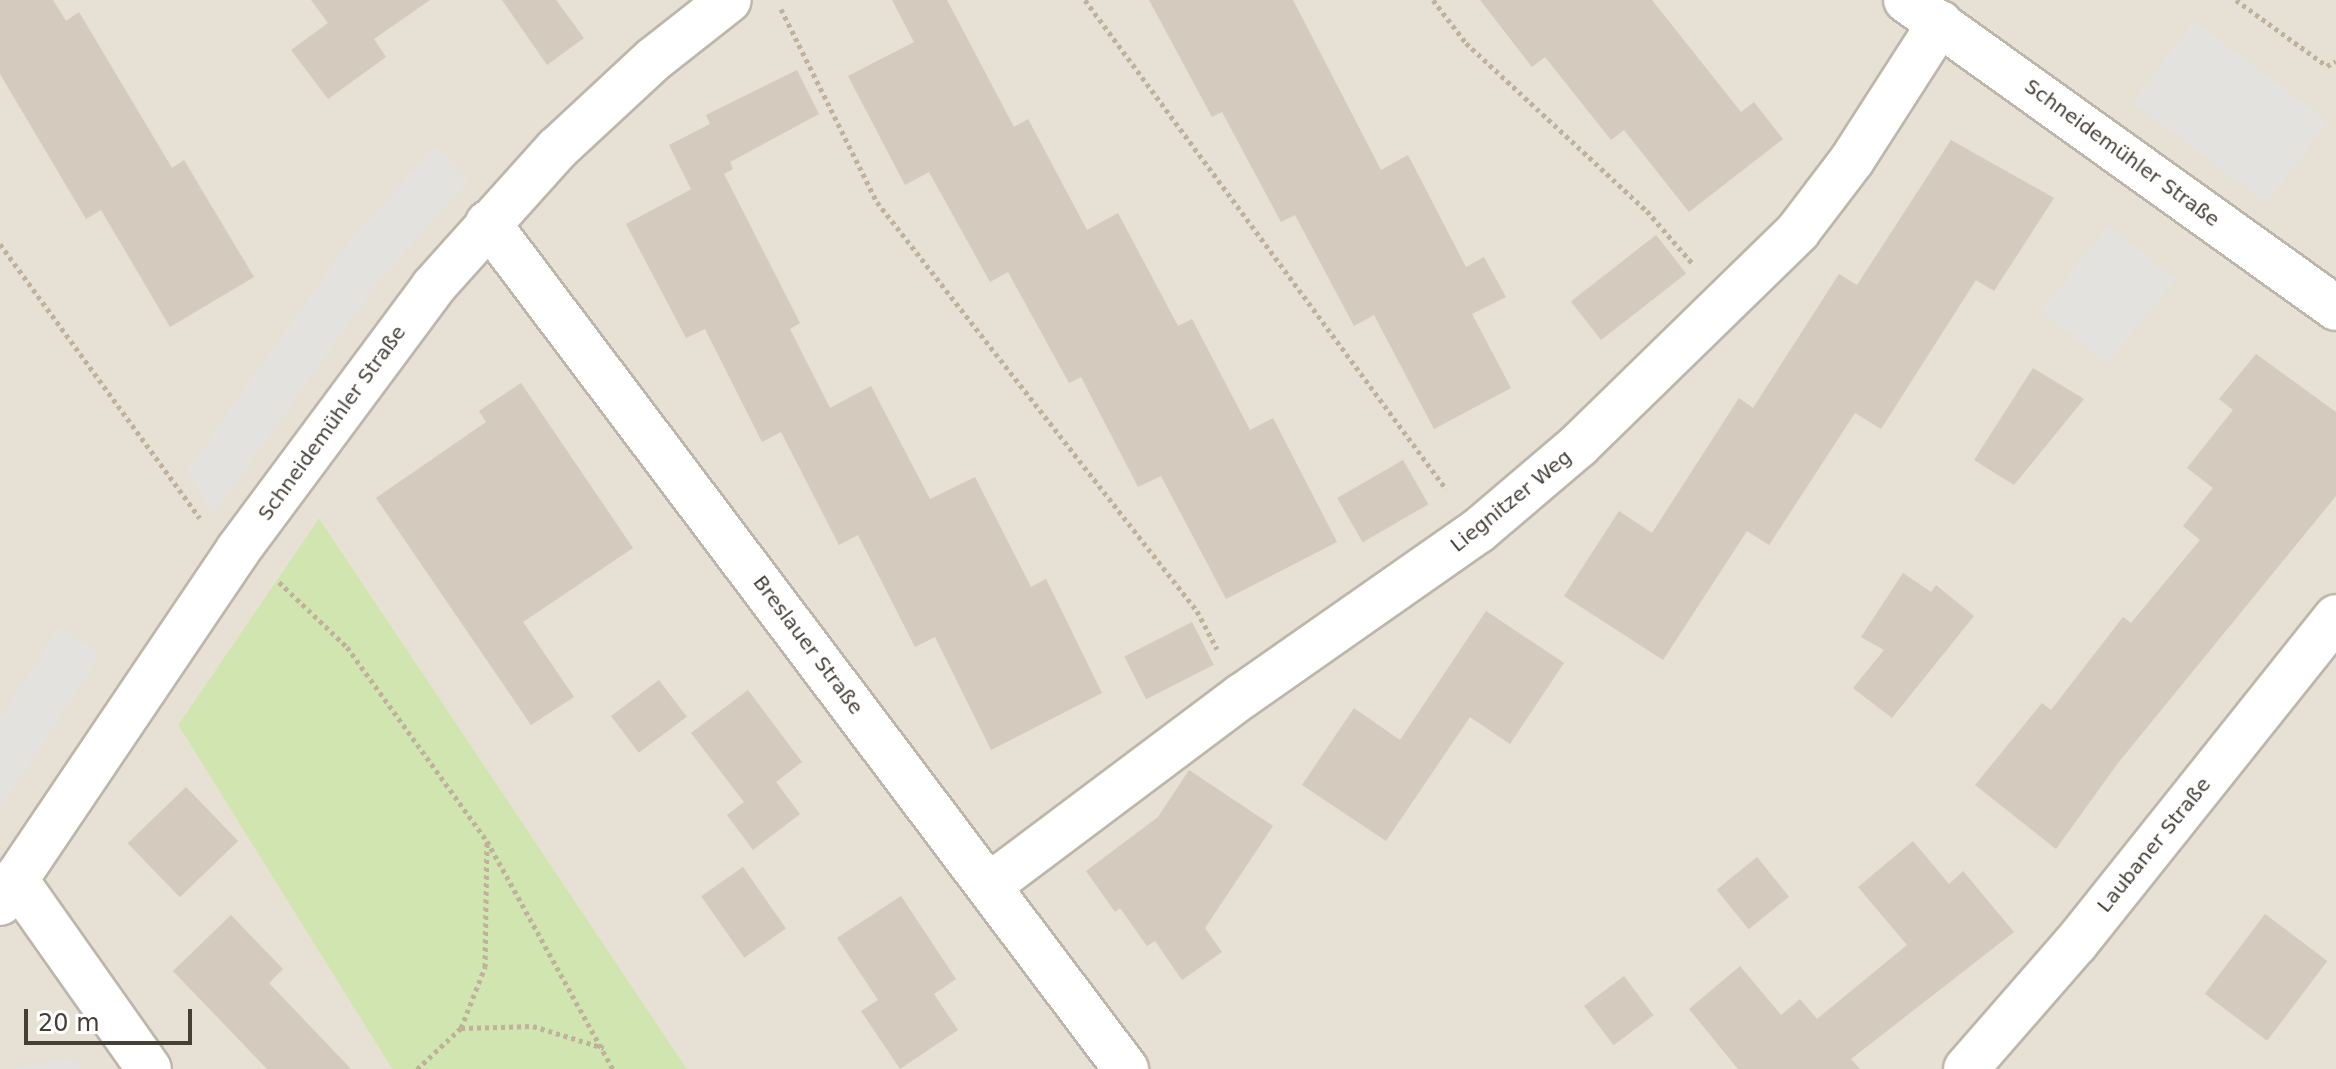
<!DOCTYPE html>
<html>
<head>
<meta charset="utf-8">
<style>
	body { margin:0 }
	#map { position:relative; width:2336px; height:1069px; overflow:hidden; background:#f3efe7; font-family:"DejaVu Sans",sans-serif }
	div>[style] { position:absolute }
	[style*='--x'] { left:calc(var(--x)*1px); top:calc(var(--y)*1px); width:calc(var(--w)*1px); rotate:calc(var(--a)*1deg) }
	.residential>* { inset:0; background:#e6e0d5 }
	.green>* { inset:0; background:#d1e5b1 }
	.parking>* { inset:0; background:#e4e2df; transform-origin:0 0 }
	.building>* { inset:0; background:#d4cabd; transform-origin:0 0 }
	.path>* { height:5px; margin-top:-2.5px; transform-origin:0; background:repeating-linear-gradient(90deg,#bfb19c 0 4px,transparent 0 8px) }
	.roads { filter:drop-shadow(2px 0 #beb6aa) drop-shadow(-2px 0 #beb6aa) drop-shadow(0 2px #beb6aa) drop-shadow(0 -2px #beb6aa) }
	.street>* { height:44px; margin:-22px; padding:0 22px; transform-origin:22px; border-radius:22px; background:#fff }
	span { translate:-50% -50%; white-space:nowrap; text-align:center; line-height:1.15; -webkit-text-stroke:6px #fff; paint-order:stroke }
	.street-label { font-size:20px; color:#453f36 }
	.scale { position:absolute; left:24px; top:1009px; width:168px; height:36px; box-sizing:border-box; border:4px solid #453f36; border-top:0; padding-left:10px; font-size:24px; line-height:28px; white-space:nowrap; color:#453f36; -webkit-text-stroke:6px #fff; paint-order:stroke }
</style>
</head>
<body>
<div id="map">
	<div class="residential">
		<div style="clip-path:polygon(0 0,2336px 0,2336px 1069px,687px 1069px,319px 518px,178px 725px,392px 1069px,0 1069px)"></div>
	</div>
	<div class="green">
		<div style="clip-path:polygon(319px 518px,687px 1069px,392px 1069px,178px 725px)"></div>
	</div>
	<div class="parking">
		<div style="left:2194px;top:21px;width:167px;height:102px;rotate:37deg"></div>
		<div style="clip-path:polygon(436px 146px,468px 180px,380px 279px,213px 515px,187px 470px,358px 229px)"></div>
		<div style="left:2109px;top:225px;width:86px;height:110px;rotate:39deg"></div>
		<div style="clip-path:polygon(59px 627px,101px 654px,0 808px,0 718px)"></div>
		<div style="clip-path:polygon(73px 1058px,82px 1069px,15px 1069px,19px 1066px)"></div>
	</div>
	<div class="building">
		<div style="clip-path:polygon(0 0,53px 0,66px 21px,79px 12px,172px 168px,184px 160px,254px 277px,170px 327px,101px 210px,86px 219px,0 74px)"></div>
		<div style="clip-path:polygon(311px 0,430px 0,374px 39px,386px 57px,328px 99px,291px 50px,328px 23px)"></div>
		<div style="clip-path:polygon(502px 0,556px 0,584px 38px,547px 65px)"></div>
		<div style="clip-path:polygon(892px 0,947px 0,1014px 127px,1028px 119px,1087px 230px,1118px 213px,1178px 326px,1192px 319px,1250px 430px,1273px 418px,1337px 542px,1226px 599px,1161px 476px,1138px 487px,1081px 377px,1069px 383px,1008px 272px,990px 282px,929px 172px,905px 185px,848px 76px,914px 42px)"></div>
		<div style="clip-path:polygon(1149px 0,1293px 0,1381px 170px,1408px 155px,1466px 267px,1484px 257px,1506px 297px,1472px 314px,1511px 388px,1434px 429px,1374px 315px,1354px 326px,1295px 215px,1281px 222px,1222px 112px,1212px 117px)"></div>
		<div style="clip-path:polygon(1480px 0,1652px 0,1741px 112px,1754px 102px,1783px 139px,1689px 212px,1624px 130px,1611px 140px,1545px 57px,1532px 67px)"></div>
		<div style="clip-path:polygon(797px 70px,819px 114px,730px 162px,733px 169px,724px 174px,800px 323px,790px 329px,830px 408px,871px 386px,930px 499px,975px 477px,1031px 587px,1046px 579px,1102px 693px,991px 750px,935px 637px,915px 647px,858px 535px,839px 545px,781px 432px,762px 442px,705px 329px,686px 338px,626px 224px,701px 184px,691px 189px,669px 145px,710px 124px,706px 115px)"></div>
		<div style="clip-path:polygon(1951px 140px,2054px 198px,1994px 291px,1976px 280px,1881px 429px,1855px 413px,1769px 545px,1747px 531px,1663px 660px,1564px 596px,1619px 511px,1652px 533px,1739px 398px,1753px 408px,1839px 274px,1857px 285px)"></div>
		<div style="left:1656px;top:235px;width:49px;height:108px;rotate:52deg"></div>
		<div style="clip-path:polygon(2256px 354px,2336px 412px,2336px 496px,2118px 763px,2056px 849px,1975px 785px,2042px 703px,2051px 710px,2123px 617px,2131px 623px,2200px 540px,2183px 526px,2213px 488px,2187px 468px,2233px 410px,2219px 399px)"></div>
		<div style="clip-path:polygon(2033px 368px,2084px 399px,2014px 485px,1974px 460px)"></div>
		<div style="clip-path:polygon(521px 383px,633px 548px,523px 622px,574px 697px,531px 725px,376px 498px,486px 422px,479px 411px)"></div>
		<div style="left:1403px;top:460px;width:51px;height:76px;rotate:60deg"></div>
		<div style="clip-path:polygon(1903px 573px,1931px 592px,1936px 585px,1974px 616px,1892px 718px,1853px 688px,1884px 650px,1861px 637px)"></div>
		<div style="clip-path:polygon(1486px 611px,1564px 663px,1510px 744px,1470px 717px,1386px 841px,1302px 785px,1354px 708px,1400px 740px)"></div>
		<div style="left:1192px;top:622px;width:48px;height:76px;rotate:63deg"></div>
		<div style="left:659px;top:680px;width:46px;height:60px;rotate:53deg"></div>
		<div style="clip-path:polygon(748px 690px,802px 762px,776px 782px,800px 814px,753px 850px,727px 815px,744px 802px,691px 733px)"></div>
		<div style="clip-path:polygon(1189px 770px,1273px 826px,1205px 928px,1222px 952px,1182px 980px,1155px 941px,1147px 946px,1120px 908px,1115px 912px,1086px 871px,1158px 817px)"></div>
		<div style="left:186px;top:787px;width:75px;height:81px;rotate:46deg"></div>
		<div style="clip-path:polygon(1913px 841px,1949px 884px,1963px 871px,2014px 932px,1851px 1059px,1860px 1069px,1738px 1069px,1689px 1009px,1740px 966px,1781px 1015px,1800px 999px,1817px 1019px,1907px 945px,1858px 887px)"></div>
		<div style="left:1757px;top:857px;width:51px;height:52px;rotate:51deg"></div>
		<div style="left:743px;top:867px;width:75px;height:51px;rotate:55deg"></div>
		<div style="clip-path:polygon(901px 896px,956px 979px,934px 994px,958px 1030px,900px 1069px,861px 1011px,878px 1000px,837px 938px)"></div>
		<div style="left:2265px;top:914px;width:78px;height:100px;rotate:37deg"></div>
		<div style="clip-path:polygon(231px 915px,283px 969px,269px 983px,351px 1069px,267px 1069px,173px 971px)"></div>
		<div style="left:1624px;top:976px;width:49px;height:50px;rotate:53deg"></div>
	</div>
	<div class="path">
		<div style="--x:1085;--y:0;--w:608;--a:53.56"></div>
		<div style="--x:1433;--y:0;--w:54;--a:52.5"></div>
		<div style="--x:1466;--y:43;--w:247;--a:42.9"></div>
		<div style="--x:1647;--y:211;--w:69;--a:49.1"></div>
		<div style="--x:2236;--y:0;--w:112;--a:36"></div>
		<div style="--x:2327;--y:66;--w:10;--a:-29"></div>
		<div style="--x:781;--y:9;--w:216;--a:63.6"></div>
		<div style="--x:877;--y:202;--w:519;--a:51.96"></div>
		<div style="--x:1197;--y:611;--w:43;--a:62.2"></div>
		<div style="--x:0;--y:244;--w:339;--a:53.9"></div>
		<div style="--x:279;--y:582;--w:94;--a:43.7"></div>
		<div style="--x:347;--y:647;--w:239;--a:54.2"></div>
		<div style="--x:487;--y:841;--w:260;--a:61.1"></div>
		<div style="--x:461;--y:1028;--w:72;--a:-1.6"></div>
		<div style="--x:533;--y:1026;--w:74;--a:17.2"></div>
		<div style="--x:417;--y:1069;--w:60;--a:-43"></div>
		<div style="--x:461;--y:1028;--w:66;--a:-68.5"></div>
		<div style="--x:485;--y:967;--w:125;--a:-89.1"></div>
	</div>
	<div class="roads">
		<div class="street">
			<div style="--x:1906;--y:0;--w:529;--a:35.61"></div>
			<div style="--x:488;--y:223;--w:1060;--a:52.98"></div>
			<div style="--x:15;--y:879;--w:232;--a:54.8"></div>
			<div style="--x:990;--y:885;--w:315;--a:-36.9"></div>
			<div style="--x:1242;--y:696;--w:288;--a:-35"></div>
			<div style="--x:1478;--y:531;--w:133;--a:-40.4"></div>
			<div style="--x:1579;--y:445;--w:306;--a:-44.3"></div>
			<div style="--x:1798;--y:231;--w:89;--a:-52.7"></div>
			<div style="--x:1852;--y:160;--w:163;--a:-57.3"></div>
			<div style="--x:0;--y:903;--w:426;--a:-56"></div>
			<div style="--x:238;--y:550;--w:327;--a:-53.4"></div>
			<div style="--x:433;--y:287;--w:186;--a:-48.1"></div>
			<div style="--x:557;--y:149;--w:132;--a:-42.9"></div>
			<div style="--x:654;--y:59;--w:95;--a:-38.2"></div>
			<div style="--x:1966;--y:1069;--w:167;--a:-48.9"></div>
			<div style="--x:2076;--y:943;--w:417;--a:-51.4"></div>
		</div>
	</div>
	<div class="street-label">
		<span style="left:2122px;top:153px;rotate:36deg">Schneidemühler Straße</span>
		<span style="left:332px;top:423px;rotate:-54deg">Schneidemühler Straße</span>
		<span style="left:1511px;top:501px;rotate:-39deg">Liegnitzer Weg</span>
		<span style="left:808px;top:645px;rotate:53deg">Breslauer Straße</span>
		<span style="left:2154px;top:845px;rotate:-51deg">Laubaner Straße</span>
	</div>
	<div class="scale">20 m</div>
</div>
</body>
</html>
